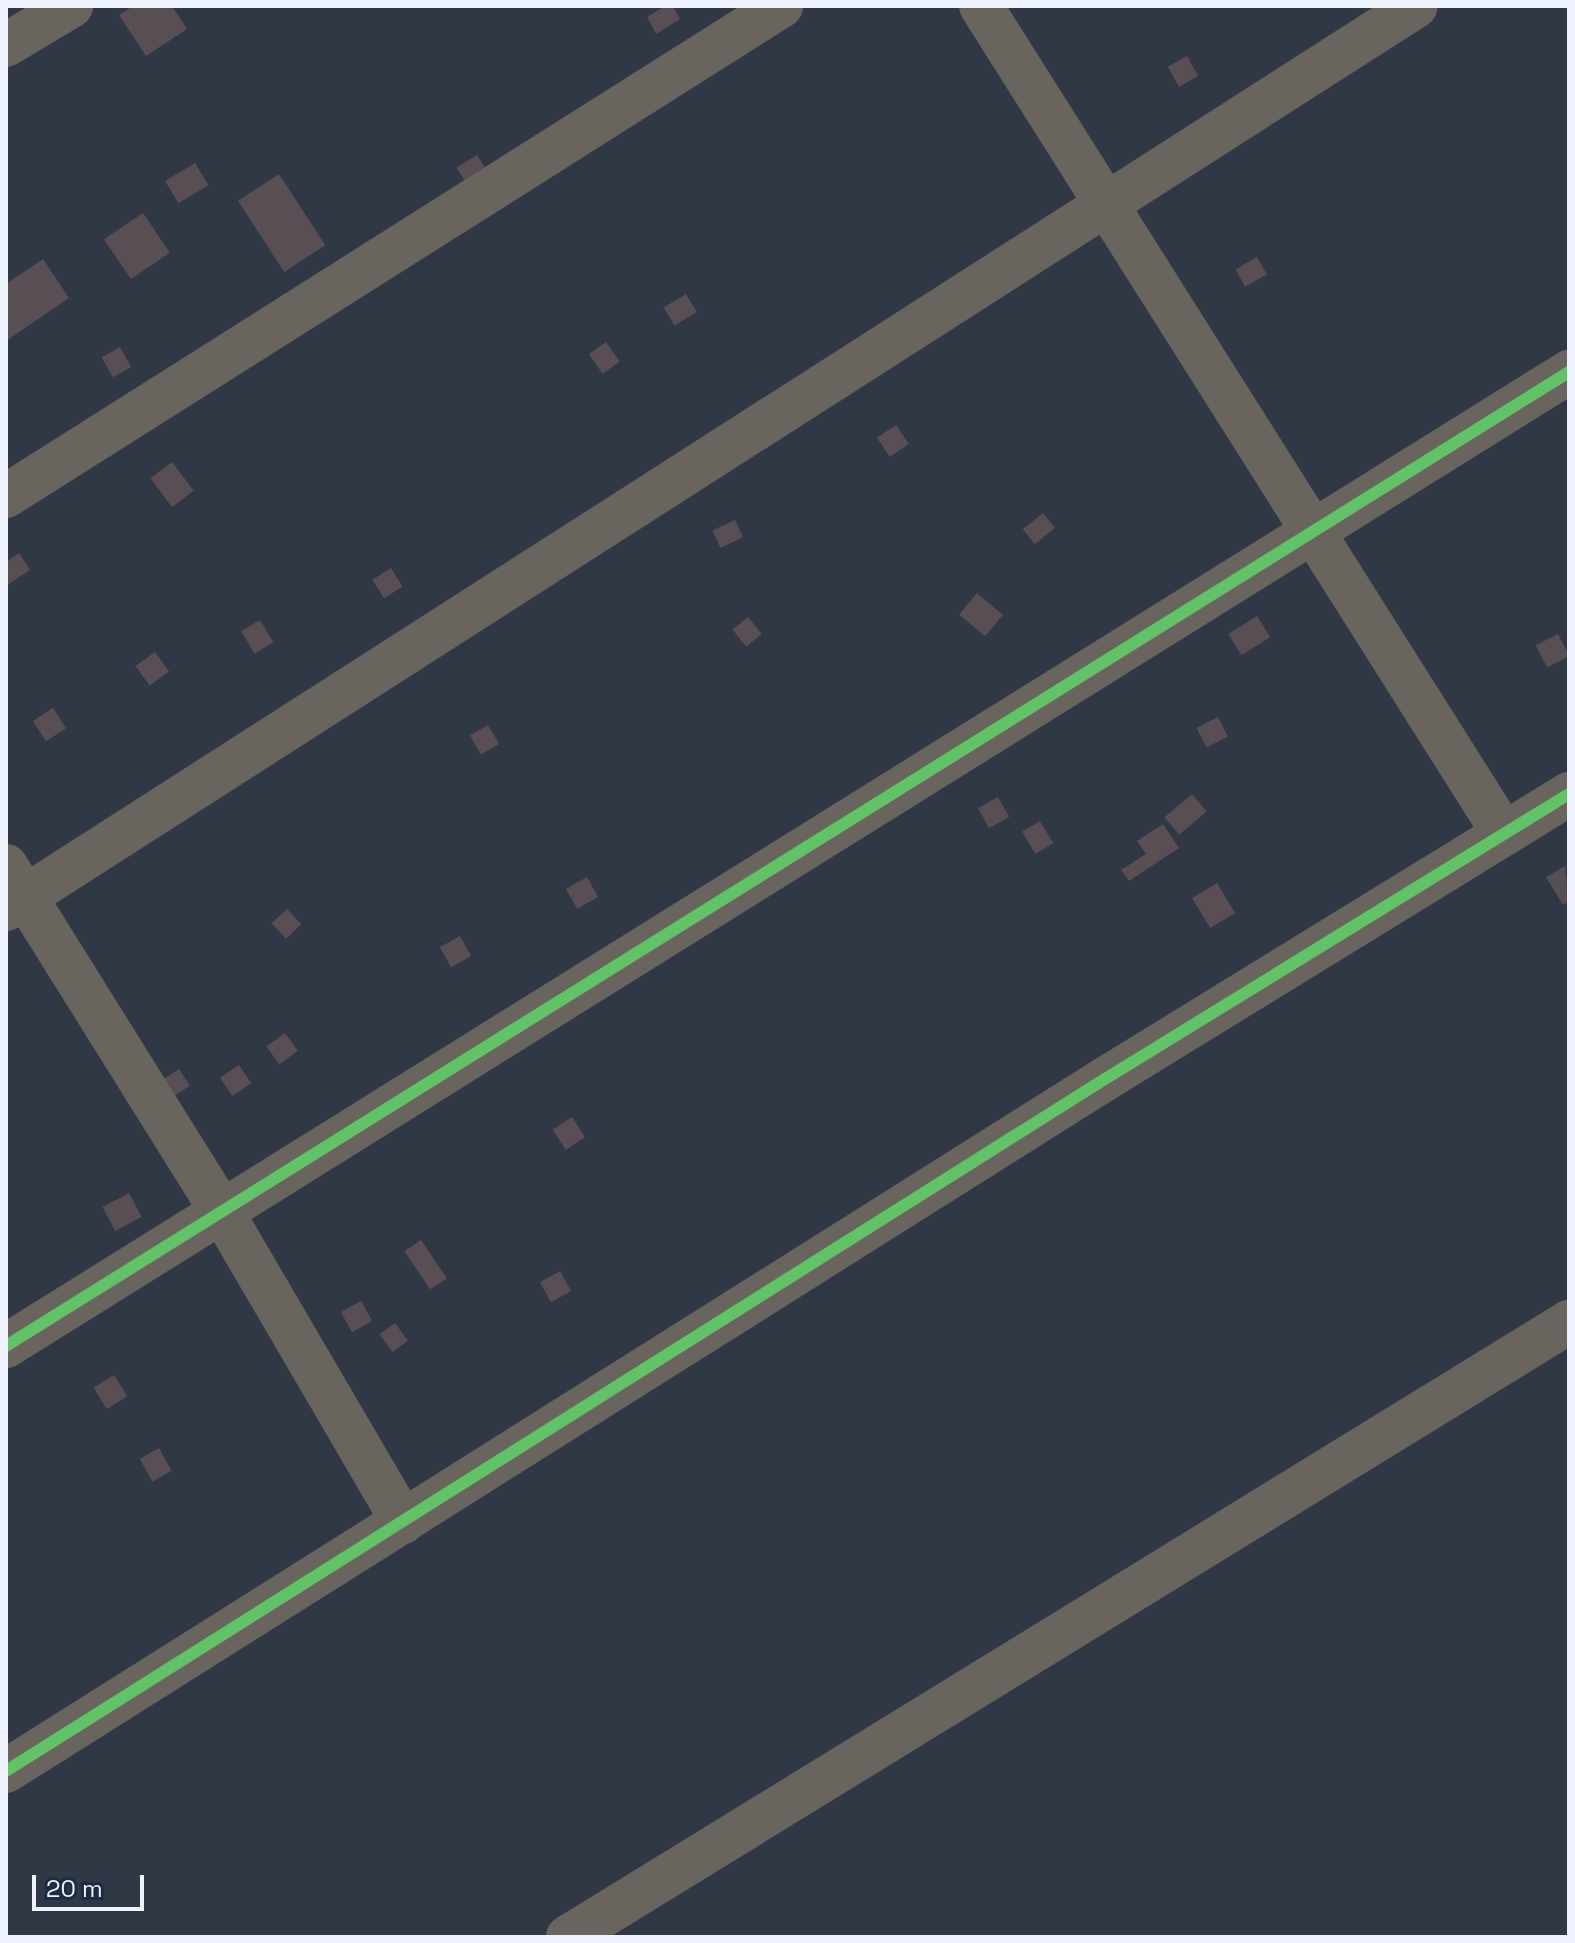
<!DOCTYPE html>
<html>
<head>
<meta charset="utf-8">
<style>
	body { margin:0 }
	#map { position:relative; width:1575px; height:1943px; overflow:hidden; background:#303846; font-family:"Space Grotesk",sans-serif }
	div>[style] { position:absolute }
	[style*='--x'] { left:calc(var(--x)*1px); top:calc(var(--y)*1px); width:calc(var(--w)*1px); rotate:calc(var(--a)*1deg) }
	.building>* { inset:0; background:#594e54; transform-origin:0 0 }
	.street>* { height:44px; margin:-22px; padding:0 22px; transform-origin:22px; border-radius:22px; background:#6a645f }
	.cycleway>* { height:12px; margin:-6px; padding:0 6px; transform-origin:6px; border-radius:6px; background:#61c268 }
	span { translate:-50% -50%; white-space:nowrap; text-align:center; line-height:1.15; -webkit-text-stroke:6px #1e2c43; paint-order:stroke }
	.frame { position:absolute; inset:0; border:8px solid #eef3fd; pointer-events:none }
	.scale { position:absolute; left:32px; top:1875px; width:112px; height:36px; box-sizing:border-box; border:4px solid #eef3fd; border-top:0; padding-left:10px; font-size:24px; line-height:28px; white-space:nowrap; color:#eef3fd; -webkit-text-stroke:6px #1e2c43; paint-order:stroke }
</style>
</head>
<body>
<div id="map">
	<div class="building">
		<div style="clip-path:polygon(133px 6px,172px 6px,187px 29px,146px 56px,119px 15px)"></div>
		<div style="clip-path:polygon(665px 6px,673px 6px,680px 19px,656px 34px,647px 17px)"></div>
		<div style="left:1187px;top:56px;width:23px;height:22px;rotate:61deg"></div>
		<div style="left:477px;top:155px;width:22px;height:24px;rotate:58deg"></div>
		<div style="left:195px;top:163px;width:26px;height:35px;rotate:59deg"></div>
		<div style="left:279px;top:174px;width:85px;height:49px;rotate:57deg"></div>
		<div style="left:143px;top:213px;width:48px;height:47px;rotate:56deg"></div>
		<div style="left:1257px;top:257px;width:20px;height:25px;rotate:60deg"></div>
		<div style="clip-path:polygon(43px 259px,69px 298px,6px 341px,6px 284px)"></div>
		<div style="left:686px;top:294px;width:21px;height:26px;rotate:59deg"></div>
		<div style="left:606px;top:342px;width:24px;height:21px;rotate:55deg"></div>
		<div style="left:120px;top:347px;width:23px;height:21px;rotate:61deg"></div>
		<div style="left:896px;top:425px;width:23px;height:23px;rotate:56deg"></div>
		<div style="left:172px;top:462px;width:36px;height:27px;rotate:53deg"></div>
		<div style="left:1043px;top:513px;width:19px;height:26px;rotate:51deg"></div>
		<div style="left:735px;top:520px;width:19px;height:25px;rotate:65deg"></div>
		<div style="clip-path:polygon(19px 553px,30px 570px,6px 586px,6px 562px)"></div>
		<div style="left:391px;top:568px;width:22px;height:22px;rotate:58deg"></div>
		<div style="left:977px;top:593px;width:34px;height:28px;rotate:40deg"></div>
		<div style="left:1257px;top:616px;width:25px;height:34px;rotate:58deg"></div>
		<div style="left:748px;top:617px;width:22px;height:20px;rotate:51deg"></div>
		<div style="left:260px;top:620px;width:26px;height:22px;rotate:59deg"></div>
		<div style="left:1558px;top:634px;width:25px;height:25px;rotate:63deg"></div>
		<div style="left:155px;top:652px;width:24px;height:24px;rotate:54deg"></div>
		<div style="left:53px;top:708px;width:24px;height:24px;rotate:57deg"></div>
		<div style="left:1218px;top:717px;width:22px;height:24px;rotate:63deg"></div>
		<div style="left:488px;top:725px;width:22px;height:21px;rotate:60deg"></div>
		<div style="left:1192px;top:794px;width:23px;height:36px;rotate:50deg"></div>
		<div style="left:998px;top:797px;width:23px;height:23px;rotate:61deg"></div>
		<div style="left:1040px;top:821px;width:26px;height:21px;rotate:59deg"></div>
		<div style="clip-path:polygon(1163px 824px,1179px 848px,1129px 881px,1121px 870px,1146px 854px,1137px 841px)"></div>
		<div style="clip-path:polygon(1565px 866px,1569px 902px,1563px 905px,1546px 877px)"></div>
		<div style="left:587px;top:877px;width:23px;height:24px;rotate:61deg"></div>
		<div style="left:1217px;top:883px;width:35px;height:29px;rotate:59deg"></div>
		<div style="left:287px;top:909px;width:21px;height:21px;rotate:47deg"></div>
		<div style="left:460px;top:936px;width:23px;height:23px;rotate:61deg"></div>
		<div style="left:285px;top:1033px;width:22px;height:23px;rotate:54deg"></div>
		<div style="left:239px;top:1065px;width:22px;height:23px;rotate:56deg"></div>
		<div style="left:179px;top:1069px;width:20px;height:24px;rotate:57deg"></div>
		<div style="left:572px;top:1117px;width:24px;height:23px;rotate:57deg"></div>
		<div style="left:129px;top:1193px;width:27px;height:30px;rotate:62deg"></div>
		<div style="left:421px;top:1240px;width:46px;height:20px;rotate:56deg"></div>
		<div style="left:560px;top:1271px;width:23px;height:23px;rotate:61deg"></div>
		<div style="left:361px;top:1301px;width:23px;height:23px;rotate:61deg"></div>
		<div style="left:395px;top:1323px;width:22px;height:19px;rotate:54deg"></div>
		<div style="left:114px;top:1375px;width:25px;height:24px;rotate:58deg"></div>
		<div style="left:159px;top:1448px;width:26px;height:22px;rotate:61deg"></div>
	</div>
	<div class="street">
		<div style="--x:981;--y:6;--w:979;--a:57.72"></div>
		<div style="--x:6;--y:45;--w:76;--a:-31"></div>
		<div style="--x:6;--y:496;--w:917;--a:-32.3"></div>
		<div style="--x:6;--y:866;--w:408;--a:58"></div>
		<div style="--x:222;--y:1212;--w:359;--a:59.7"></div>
		<div style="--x:6;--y:909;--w:1674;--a:-32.64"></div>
		<div style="--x:6;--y:1346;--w:1842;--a:-31.93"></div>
		<div style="--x:6;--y:1771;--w:1299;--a:-32.2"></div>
		<div style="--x:1105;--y:1079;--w:545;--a:-31.56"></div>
		<div style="--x:568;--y:1937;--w:1175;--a:-31.57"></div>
	</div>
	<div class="cycleway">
		<div style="--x:6;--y:1346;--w:1842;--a:-31.93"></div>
		<div style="--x:6;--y:1771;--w:1299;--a:-32.2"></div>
		<div style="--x:1105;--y:1079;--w:545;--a:-31.56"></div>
	</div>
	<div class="frame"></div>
	<div class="scale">20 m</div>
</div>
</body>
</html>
